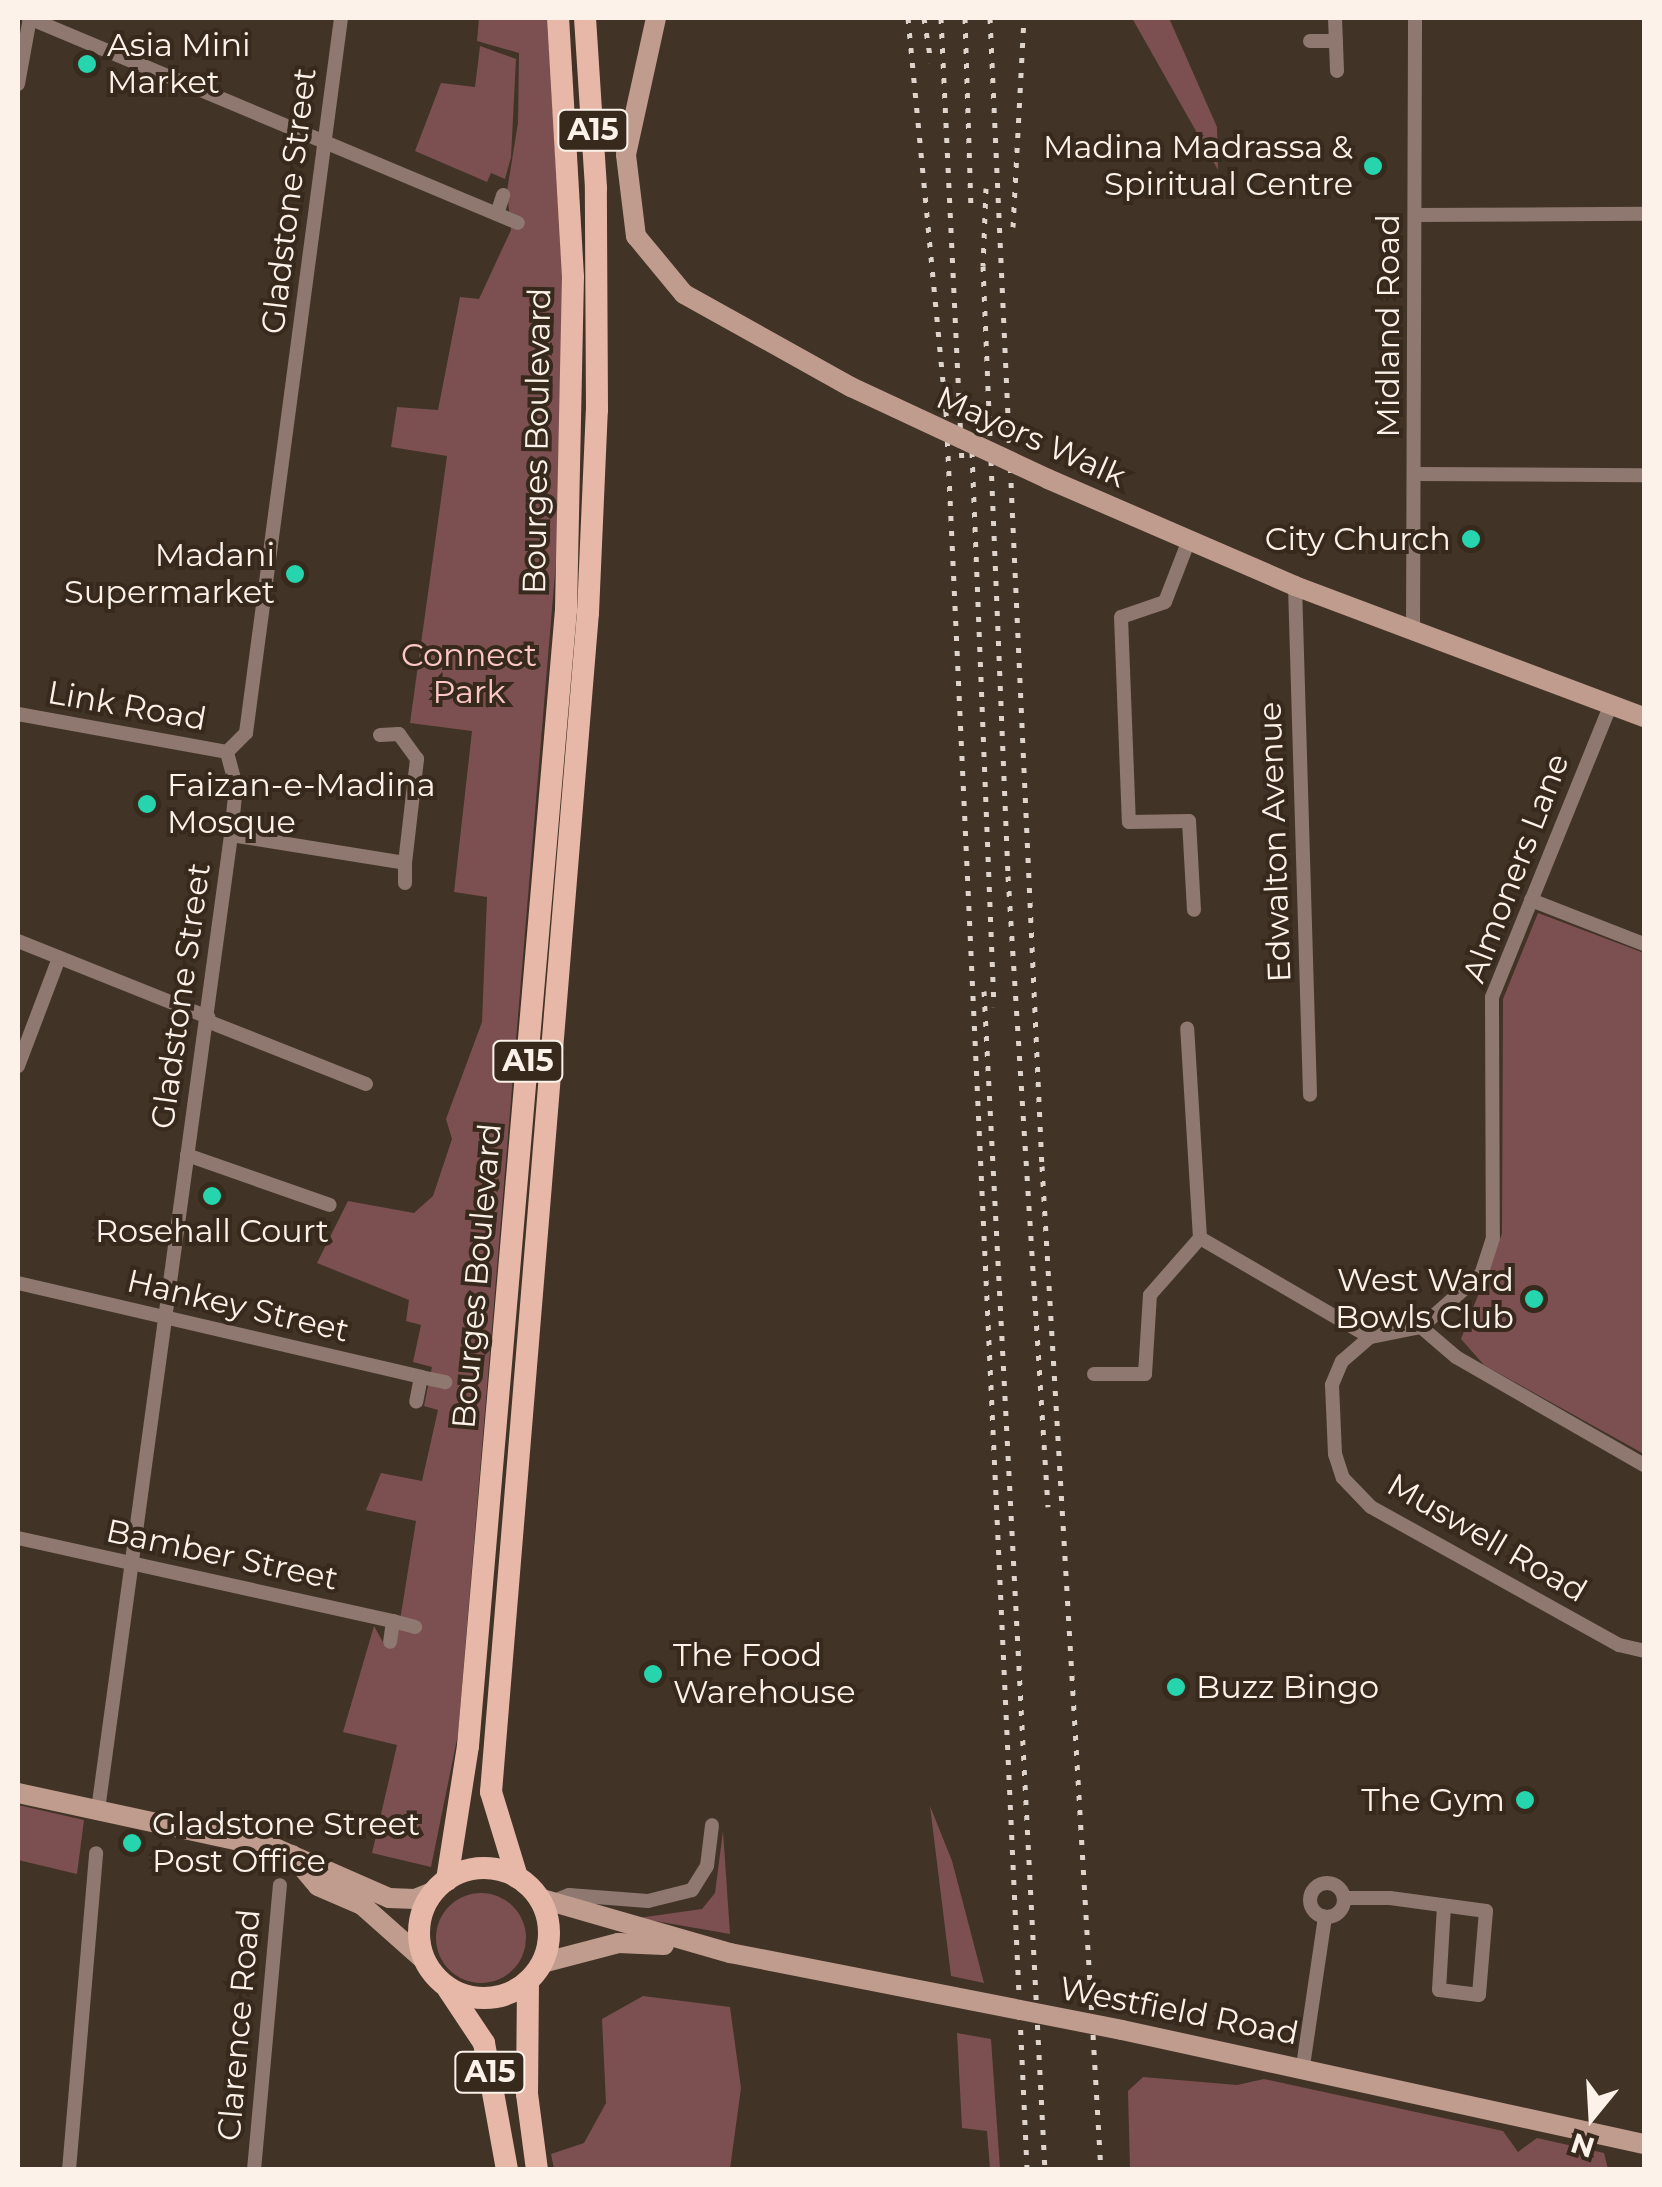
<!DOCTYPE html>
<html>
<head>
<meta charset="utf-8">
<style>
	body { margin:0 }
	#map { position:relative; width:1662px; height:2187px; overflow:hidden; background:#413326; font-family:Montserrat,sans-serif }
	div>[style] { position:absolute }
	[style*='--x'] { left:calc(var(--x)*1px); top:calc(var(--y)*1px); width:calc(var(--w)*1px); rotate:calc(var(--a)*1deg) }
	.green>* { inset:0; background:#7c5050 }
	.round { border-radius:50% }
	.street>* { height:14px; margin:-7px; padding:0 7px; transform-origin:7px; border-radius:7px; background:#8e786f }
	.street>.ring { margin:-7px; padding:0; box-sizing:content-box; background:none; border:14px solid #8e786f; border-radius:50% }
	.secondary>* { height:20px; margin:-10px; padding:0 10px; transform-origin:10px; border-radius:10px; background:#c09c8f }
	.primary>* { height:22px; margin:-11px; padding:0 11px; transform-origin:11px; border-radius:11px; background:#e7b8a7 }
	.primary>.ring { margin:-11px; padding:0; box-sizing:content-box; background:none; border:22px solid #e7b8a7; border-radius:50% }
	.rail>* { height:5px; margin-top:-2.5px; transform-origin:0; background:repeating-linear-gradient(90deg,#ded4cb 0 5px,transparent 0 15px) }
	.secondary-bridge>* { height:20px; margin:-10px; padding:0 10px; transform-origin:10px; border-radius:10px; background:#c09c8f }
	.dots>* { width:28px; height:28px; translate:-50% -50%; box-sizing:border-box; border:5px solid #37291c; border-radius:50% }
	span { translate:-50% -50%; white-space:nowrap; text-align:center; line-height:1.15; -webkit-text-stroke:8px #37291c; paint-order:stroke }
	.shield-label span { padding:2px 8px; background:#37291c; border:2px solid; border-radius:8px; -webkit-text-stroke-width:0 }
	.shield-label { font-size:30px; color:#fcf2ea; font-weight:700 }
	.poi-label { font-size:32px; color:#fcf2ea }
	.left { translate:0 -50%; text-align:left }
	.right { translate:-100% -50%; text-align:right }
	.street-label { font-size:32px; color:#fcf2ea }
	.park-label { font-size:32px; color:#fcc7c6 }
	.frame { position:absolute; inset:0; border:20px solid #fcf2ea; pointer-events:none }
	.north { position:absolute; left:1542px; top:2067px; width:100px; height:100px; -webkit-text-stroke:8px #37291c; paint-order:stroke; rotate:198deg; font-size:28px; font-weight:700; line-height:40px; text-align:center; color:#fcf2ea }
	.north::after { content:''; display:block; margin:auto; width:35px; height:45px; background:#fcf2ea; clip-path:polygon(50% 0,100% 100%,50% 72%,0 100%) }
</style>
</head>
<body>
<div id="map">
	<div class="green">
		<div style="clip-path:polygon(479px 18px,549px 18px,563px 256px,558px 537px,458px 1734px,431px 1867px,372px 1853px,397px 1745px,343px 1732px,374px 1626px,384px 1644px,396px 1645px,416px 1521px,366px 1510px,381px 1473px,422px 1481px,438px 1410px,424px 1406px,432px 1367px,413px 1362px,421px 1325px,406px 1321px,409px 1300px,317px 1263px,348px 1201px,414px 1213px,433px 1196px,452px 1139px,446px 1119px,482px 1022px,487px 897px,454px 892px,472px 731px,410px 723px,447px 456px,391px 447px,397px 407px,438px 410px,460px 297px,479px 299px,511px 230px,507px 191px,518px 123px,519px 53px,477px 41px)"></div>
		<div style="clip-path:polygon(1132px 18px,1169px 18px,1217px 127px,1218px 170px)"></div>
		<div style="clip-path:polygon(480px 46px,516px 59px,511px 157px,505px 179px,491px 173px,487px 182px,415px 151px,441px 83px,475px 87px)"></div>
		<div style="clip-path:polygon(1538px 913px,1644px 953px,1644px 1454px,1484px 1365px,1461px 1339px,1502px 1234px,1503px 999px)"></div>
		<div style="clip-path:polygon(18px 1805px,84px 1820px,77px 1874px,18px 1860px)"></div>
		<div style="clip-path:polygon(930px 1806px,952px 1861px,984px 1983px,951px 1976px)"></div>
		<div style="clip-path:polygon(723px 1831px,730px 1934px,638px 1918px,702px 1909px,715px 1893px)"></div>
		<div class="round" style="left:436px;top:1893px;width:90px;height:90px"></div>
		<div style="clip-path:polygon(643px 1996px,730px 2007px,741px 2088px,730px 2169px,554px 2169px,551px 2154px,584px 2143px,606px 2103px,602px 2019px)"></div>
		<div style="clip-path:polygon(957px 2033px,991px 2039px,1000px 2169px,990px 2169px,987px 2131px,962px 2128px)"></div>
		<div style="clip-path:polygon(1143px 2077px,1237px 2085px,1264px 2079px,1503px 2131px,1518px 2152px,1537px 2138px,1604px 2153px,1608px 2169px,1130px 2169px,1128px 2091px)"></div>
	</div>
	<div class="street">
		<div style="--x:29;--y:18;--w:530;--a:22.74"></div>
		<div style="--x:1335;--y:18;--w:53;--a:87.8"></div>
		<div style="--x:1310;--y:41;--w:26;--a:0"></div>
		<div style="--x:18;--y:84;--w:67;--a:-79.7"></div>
		<div style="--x:497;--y:214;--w:20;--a:-72"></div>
		<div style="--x:1415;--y:215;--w:229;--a:-0.3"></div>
		<div style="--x:1416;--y:474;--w:228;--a:0.3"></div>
		<div style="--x:1189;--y:540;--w:66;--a:111.2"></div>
		<div style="--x:1165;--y:602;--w:46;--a:161.2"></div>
		<div style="--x:1121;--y:617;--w:205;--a:87.8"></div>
		<div style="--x:1129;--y:822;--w:60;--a:-1"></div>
		<div style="--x:1189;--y:821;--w:89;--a:86.8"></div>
		<div style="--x:1295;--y:586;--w:509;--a:88.31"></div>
		<div style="--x:1413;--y:633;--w:615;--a:-89.81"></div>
		<div style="--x:1611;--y:704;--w:316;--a:112.1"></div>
		<div style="--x:1492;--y:997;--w:241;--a:89.8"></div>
		<div style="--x:1493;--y:1238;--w:38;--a:108"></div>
		<div style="--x:1481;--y:1274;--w:80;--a:138.5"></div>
		<div style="--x:1421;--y:1327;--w:52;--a:168.9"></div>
		<div style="--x:1370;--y:1337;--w:37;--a:139"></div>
		<div style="--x:1342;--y:1361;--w:26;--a:113"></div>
		<div style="--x:1332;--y:1385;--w:69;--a:87.5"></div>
		<div style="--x:1335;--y:1454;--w:25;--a:72"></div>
		<div style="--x:1343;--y:1478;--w:40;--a:46"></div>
		<div style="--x:1371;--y:1507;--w:284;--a:29.1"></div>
		<div style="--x:1619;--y:1645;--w:26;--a:13"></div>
		<div style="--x:18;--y:714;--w:212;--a:10.3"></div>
		<div style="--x:227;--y:752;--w:27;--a:-45"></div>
		<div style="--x:246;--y:733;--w:721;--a:-82.43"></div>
		<div style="--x:231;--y:835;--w:176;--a:9.1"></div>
		<div style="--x:405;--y:863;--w:105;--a:-83.4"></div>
		<div style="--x:417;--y:759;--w:31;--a:-126"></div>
		<div style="--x:399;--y:734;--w:19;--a:177"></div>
		<div style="--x:405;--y:863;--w:20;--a:90"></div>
		<div style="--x:1531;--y:900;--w:121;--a:21.3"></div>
		<div style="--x:18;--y:941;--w:205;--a:21.8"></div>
		<div style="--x:207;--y:1021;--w:171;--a:21.6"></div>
		<div style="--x:18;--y:1066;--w:116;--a:-69.2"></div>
		<div style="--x:187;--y:1155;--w:151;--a:19.3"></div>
		<div style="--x:1200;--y:1238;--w:197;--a:30.2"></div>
		<div style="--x:18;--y:1283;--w:414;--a:13.1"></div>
		<div style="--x:421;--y:1377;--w:25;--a:101"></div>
		<div style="--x:1421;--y:1327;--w:46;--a:40.6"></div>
		<div style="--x:1456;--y:1357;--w:217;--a:29.9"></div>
		<div style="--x:1094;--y:1374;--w:51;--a:0"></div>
		<div style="--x:1145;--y:1374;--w:79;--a:-86.4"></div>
		<div style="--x:1150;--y:1295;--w:76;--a:-48.7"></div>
		<div style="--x:1200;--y:1238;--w:210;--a:-93.5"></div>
		<div style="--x:421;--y:1377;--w:25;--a:12"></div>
		<div style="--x:18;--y:1538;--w:384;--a:12.5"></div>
		<div style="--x:393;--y:1621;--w:21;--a:98"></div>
		<div style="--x:393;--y:1621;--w:23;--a:15"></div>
		<div style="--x:98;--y:1810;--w:984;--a:-82.23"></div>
		<div style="--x:231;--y:835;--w:49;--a:-84.2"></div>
		<div style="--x:236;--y:786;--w:35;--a:-105"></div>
		<div class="ring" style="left:1310px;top:1883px;width:20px;height:20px"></div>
		<div style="--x:1345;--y:1898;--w:45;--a:0"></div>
		<div style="--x:1390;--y:1898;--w:97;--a:7.7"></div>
		<div style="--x:1486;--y:1911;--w:84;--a:94.8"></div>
		<div style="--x:1479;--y:1995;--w:40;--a:-172.9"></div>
		<div style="--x:1439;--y:1990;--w:83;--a:-86.6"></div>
		<div style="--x:554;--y:1901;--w:16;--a:-22"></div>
		<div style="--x:569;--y:1895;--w:79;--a:4.3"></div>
		<div style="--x:648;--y:1901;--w:45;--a:-14"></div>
		<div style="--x:692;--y:1890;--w:28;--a:-58"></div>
		<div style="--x:707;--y:1866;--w:41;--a:-83"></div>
		<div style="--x:1303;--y:2066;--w:151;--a:-81.6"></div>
		<div style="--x:69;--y:2170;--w:318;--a:-85.1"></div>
		<div style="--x:254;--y:2170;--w:286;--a:-84.8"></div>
	</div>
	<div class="secondary">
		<div style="--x:656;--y:18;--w:140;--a:102.4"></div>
		<div style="--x:626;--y:155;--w:82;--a:83"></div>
		<div style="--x:636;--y:236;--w:75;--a:50.4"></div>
		<div style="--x:684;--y:294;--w:191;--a:29.1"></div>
		<div style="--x:1048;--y:479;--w:269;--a:23.4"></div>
		<div style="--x:1295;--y:586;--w:373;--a:20.6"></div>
		<div style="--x:18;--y:1793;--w:265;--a:12.2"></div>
		<div style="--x:277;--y:1849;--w:122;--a:23.6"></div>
		<div style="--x:389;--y:1898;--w:26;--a:2"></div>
		<div style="--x:415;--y:1899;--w:22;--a:-22"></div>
		<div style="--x:292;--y:1855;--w:40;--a:50"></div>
		<div style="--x:318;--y:1886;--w:48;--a:23.4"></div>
		<div style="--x:362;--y:1905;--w:84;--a:41.6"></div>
		<div style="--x:539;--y:1898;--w:199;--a:16.1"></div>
		<div style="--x:542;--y:1963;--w:79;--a:-14.7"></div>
		<div style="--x:618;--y:1943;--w:46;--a:2.5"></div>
		<div style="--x:1122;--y:2030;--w:534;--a:12.32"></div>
	</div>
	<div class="primary">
		<div class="ring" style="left:419px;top:1868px;width:108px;height:108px"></div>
		<div style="--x:517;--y:1877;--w:89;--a:-107"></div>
		<div style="--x:491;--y:1792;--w:1183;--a:-85.3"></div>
		<div style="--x:588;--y:613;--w:203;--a:-87.5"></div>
		<div style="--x:597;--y:410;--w:222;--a:-90.3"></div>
		<div style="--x:596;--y:188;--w:170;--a:-93.7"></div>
		<div style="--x:447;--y:1880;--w:136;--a:-81.1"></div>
		<div style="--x:468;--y:1746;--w:1140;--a:-85.07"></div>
		<div style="--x:566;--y:610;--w:333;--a:-88.8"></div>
		<div style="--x:573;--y:277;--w:259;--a:-93.3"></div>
		<div style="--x:528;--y:1981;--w:113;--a:90.5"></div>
		<div style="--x:527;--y:2094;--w:77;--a:82.5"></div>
		<div style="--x:448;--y:1989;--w:65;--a:56.3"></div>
		<div style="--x:484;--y:2043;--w:129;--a:79.7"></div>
	</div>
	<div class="rail">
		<div style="--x:908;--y:18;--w:395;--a:84.5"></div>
		<div style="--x:946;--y:411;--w:1761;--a:87.36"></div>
		<div style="--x:924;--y:18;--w:45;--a:81"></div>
		<div style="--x:941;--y:18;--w:449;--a:87.3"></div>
		<div style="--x:965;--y:18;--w:193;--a:88.2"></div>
		<div style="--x:990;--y:18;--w:1149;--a:87.41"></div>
		<div style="--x:1042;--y:1166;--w:1006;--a:86.64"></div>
		<div style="--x:986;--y:188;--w:78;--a:92.2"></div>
		<div style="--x:983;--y:266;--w:611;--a:87.65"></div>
		<div style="--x:1008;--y:876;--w:632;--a:86.37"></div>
		<div style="--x:1013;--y:227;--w:209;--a:-87"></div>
		<div style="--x:972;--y:452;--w:555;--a:87.73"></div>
		<div style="--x:984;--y:991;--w:1181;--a:87.04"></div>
	</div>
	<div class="secondary-bridge">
		<div style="--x:851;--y:387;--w:217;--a:25"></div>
		<div style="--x:730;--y:1953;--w:399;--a:11.1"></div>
	</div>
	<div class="dots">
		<div style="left:87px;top:64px;background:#26d5ae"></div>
		<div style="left:1373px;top:166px;background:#26d5ae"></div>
		<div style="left:1471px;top:539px;background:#26d5ae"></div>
		<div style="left:295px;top:574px;background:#26d5ae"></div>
		<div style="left:147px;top:804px;background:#26d5ae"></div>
		<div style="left:212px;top:1196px;background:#26d5ae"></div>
		<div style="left:1534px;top:1299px;background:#26d5ae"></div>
		<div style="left:653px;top:1674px;background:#26d5ae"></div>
		<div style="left:1176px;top:1687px;background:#26d5ae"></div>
		<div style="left:1525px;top:1800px;background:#26d5ae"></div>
		<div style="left:132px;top:1843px;background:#26d5ae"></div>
	</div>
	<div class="shield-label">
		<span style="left:593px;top:130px">A15</span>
		<span style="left:528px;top:1061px">A15</span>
		<span style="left:490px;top:2072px">A15</span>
	</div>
	<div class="poi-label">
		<span class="left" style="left:107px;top:64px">Asia Mini<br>Market</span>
		<span class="right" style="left:1353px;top:166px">Madina Madrassa &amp;<br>Spiritual Centre</span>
		<span class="right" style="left:1451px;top:539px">City Church</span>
		<span class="right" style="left:275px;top:574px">Madani<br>Supermarket</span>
		<span class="left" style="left:167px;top:804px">Faizan-e-Madina<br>Mosque</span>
		<span style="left:212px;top:1231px">Rosehall Court</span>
		<span class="right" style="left:1514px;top:1299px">West Ward<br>Bowls Club</span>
		<span class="left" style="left:673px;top:1674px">The Food<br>Warehouse</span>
		<span class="left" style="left:1196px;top:1687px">Buzz Bingo</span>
		<span class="right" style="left:1505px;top:1800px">The Gym</span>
		<span class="left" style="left:152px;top:1843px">Gladstone Street<br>Post Office</span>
	</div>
	<div class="street-label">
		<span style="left:289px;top:201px;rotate:-83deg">Gladstone Street</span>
		<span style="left:1388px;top:326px;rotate:-90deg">Midland Road</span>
		<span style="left:1031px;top:437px;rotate:24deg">Mayors Walk</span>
		<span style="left:537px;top:441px;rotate:-89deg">Bourges Boulevard</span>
		<span style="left:127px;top:706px;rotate:10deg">Link Road</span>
		<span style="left:1275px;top:842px;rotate:-92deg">Edwalton Avenue</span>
		<span style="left:1516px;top:868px;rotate:-69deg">Almoners Lane</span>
		<span style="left:181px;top:996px;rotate:-82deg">Gladstone Street</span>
		<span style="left:477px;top:1276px;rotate:-85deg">Bourges Boulevard</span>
		<span style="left:238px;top:1306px;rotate:13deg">Hankey Street</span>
		<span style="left:1487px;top:1538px;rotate:30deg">Muswell Road</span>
		<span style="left:222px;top:1555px;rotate:12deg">Bamber Street</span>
		<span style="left:1179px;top:2011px;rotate:11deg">Westfield Road</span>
		<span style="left:239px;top:2025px;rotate:-85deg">Clarence Road</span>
	</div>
	<div class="park-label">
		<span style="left:469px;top:674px">Connect<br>Park</span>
	</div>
	<div class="frame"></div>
	<div class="north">N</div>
</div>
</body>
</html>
